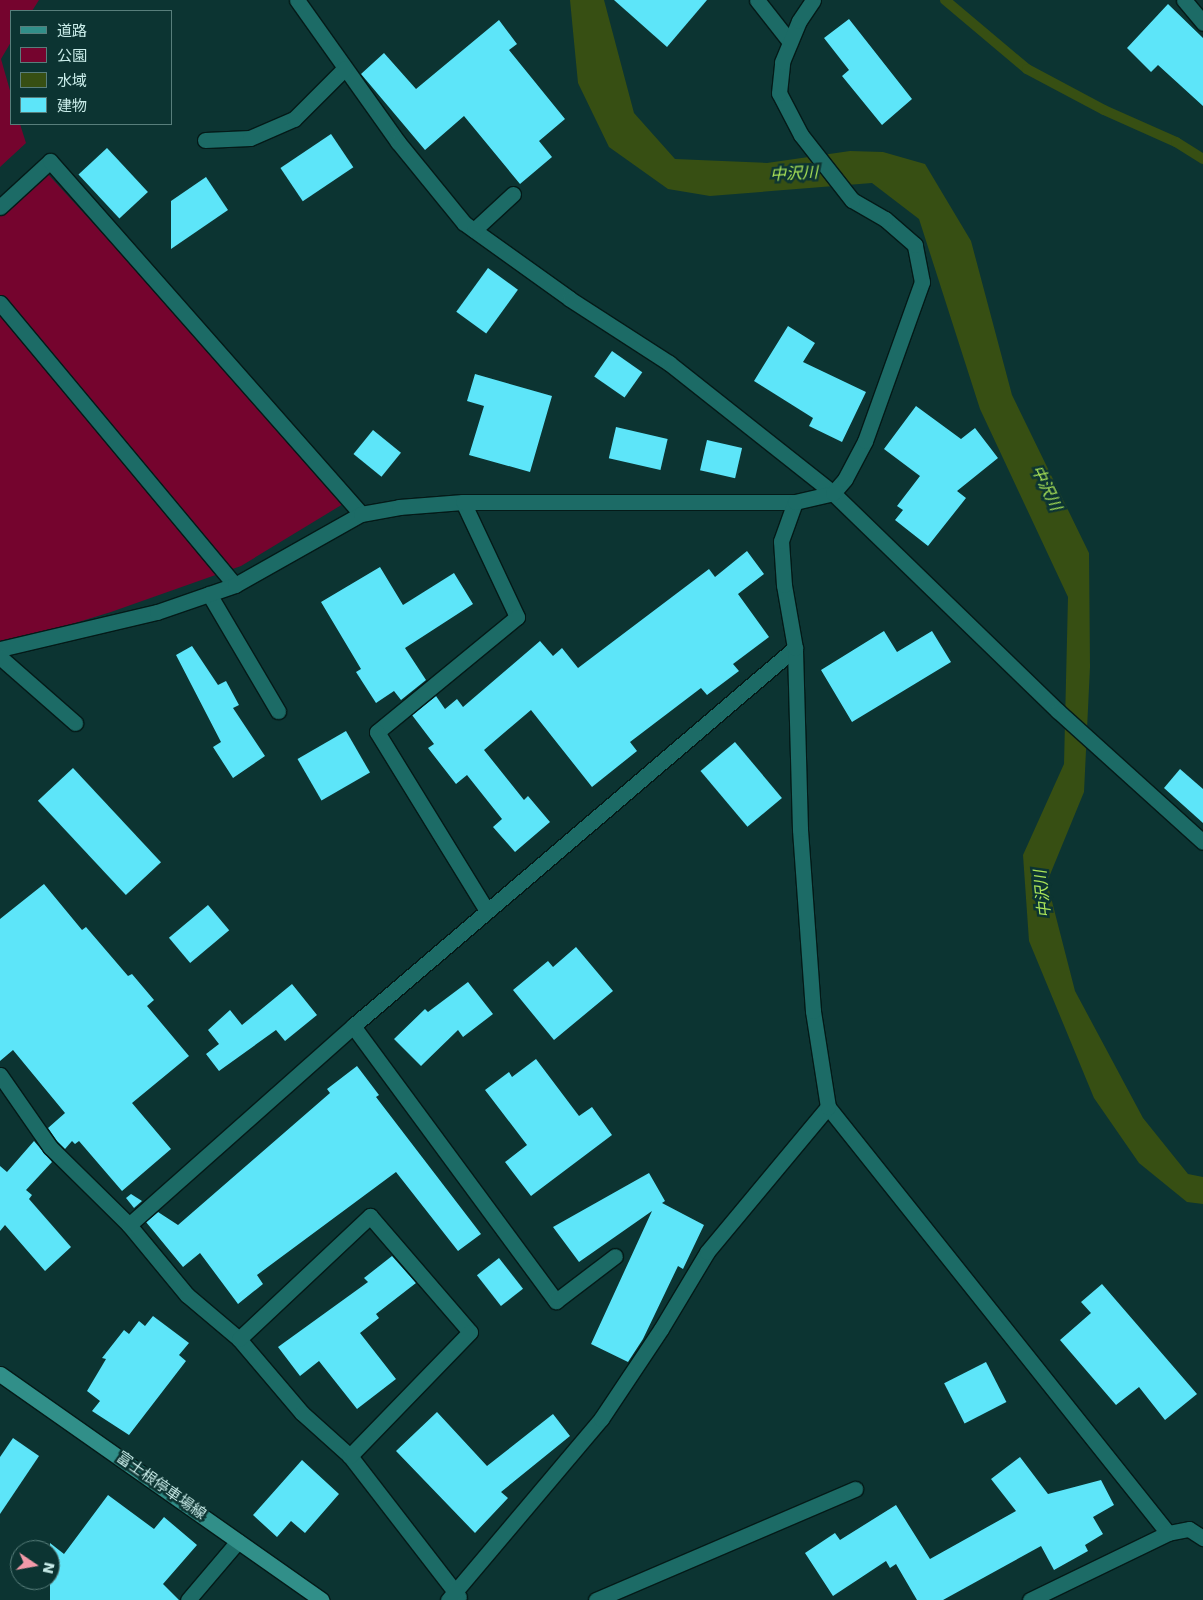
<!DOCTYPE html>
<html>
<head>
<meta charset="utf-8">
<style>
	body { margin:0 }
	#map { position:relative; width:1203px; height:1600px; overflow:hidden; background:#0c3432; font-family:"DejaVu Sans","Noto Sans JP",sans-serif }
	div>[style] { position:absolute }
	[style*='--x'] { left:calc(var(--x)*1px); top:calc(var(--y)*1px); width:calc(var(--w)*1px); rotate:calc(var(--a)*1deg) }
	.green>* { inset:0; background:#75042e }
	.water>* { inset:0; background:#374f13 }
	.stream>* { height:10px; margin:-5px; padding:0 5px; transform-origin:5px; border-radius:5px; background:#374f13 }
	.building>* { inset:0; background:#5de5f9; transform-origin:0 0 }
	.roads { filter:drop-shadow(1px 0 #041a18) drop-shadow(-1px 0 #041a18) drop-shadow(0 1px #041a18) drop-shadow(0 -1px #041a18) }
	.minor>* { height:15px; margin:-7.5px; padding:0 7.5px; transform-origin:7.5px; border-radius:7.5px; background:#1c6b66 }
	.major>* { height:15px; margin:-7.5px; padding:0 7.5px; transform-origin:7.5px; border-radius:7.5px; background:#318f89 }
	span { translate:-50% -50%; white-space:nowrap; text-align:center; line-height:1.15; -webkit-text-stroke:5px #0c3432; paint-order:stroke }
	.street-label { font-size:15px; color:#c9ece9 }
	.water-label { font-size:16px; color:#aae458; font-style:italic }
	.legend { position:absolute; left:10px; top:10px; width:162px; height:115px; box-sizing:border-box; background:#0c3432; border:1px solid #587e7b; margin:0; padding:6px 9px; list-style:none; font-size:15px; color:#c9ece9 }
	.legend li { display:flex; align-items:center; gap:10px; height:25px }
	.legend b { width:25px; border:1px solid #587e7b }
	.north { position:absolute; left:10px; top:1540px; width:50px; height:50px; box-sizing:border-box; background:#0c3432; border:1px solid #587e7b; border-radius:50%; rotate:102deg; font-size:14px; font-weight:700; line-height:20px; text-align:center; color:#c9ece9 }
	.north::after { content:''; display:block; margin:auto; width:18px; height:22px; background:#f39aa9; clip-path:polygon(50% 0,100% 100%,50% 72%,0 100%) }
</style>
</head>
<body>
<div id="map">
	<div class="green">
		<div style="clip-path:polygon(0 0,39px 0,32px 11px,11px 11px,11px 42px,1px 59px,11px 94px,11px 124px,20px 124px,26px 143px,0 167px)"></div>
		<div style="clip-path:polygon(46px 172px,348px 501px,241px 566px,111px 612px,0 646px,0 202px)"></div>
	</div>
	<div class="water">
		<div style="clip-path:polygon(570px 0,604px 0,634px 113px,675px 159px,767px 163px,850px 151px,883px 152px,925px 164px,971px 241px,1012px 395px,1089px 553px,1090px 667px,1084px 792px,1047px 882px,1075px 991px,1143px 1118px,1188px 1174px,1203px 1177px,1203px 1204px,1187px 1202px,1139px 1163px,1094px 1098px,1029px 941px,1023px 855px,1064px 764px,1068px 597px,980px 409px,919px 219px,872px 183px,710px 196px,668px 189px,609px 147px,578px 83px)"></div>
	</div>
	<div class="stream">
		<div style="--x:945;--y:0;--w:107;--a:40.1"></div>
		<div style="--x:1027;--y:69;--w:87;--a:28"></div>
		<div style="--x:1104;--y:110;--w:79;--a:24"></div>
		<div style="--x:1176;--y:142;--w:32;--a:32"></div>
	</div>
	<div class="building">
		<div style="clip-path:polygon(614px 0,707px 0,667px 47px)"></div>
		<div style="clip-path:polygon(1168px 4px,1203px 38px,1203px 106px,1158px 65px,1151px 72px,1127px 48px)"></div>
		<div style="clip-path:polygon(849px 19px,912px 99px,882px 125px,842px 76px,849px 70px,824px 38px)"></div>
		<div style="clip-path:polygon(499px 20px,517px 44px,509px 50px,565px 119px,539px 141px,552px 157px,520px 184px,464px 116px,425px 150px,361px 74px,384px 53px,416px 89px)"></div>
		<div style="left:331px;top:134px;width:40px;height:61px;rotate:56deg"></div>
		<div style="left:107px;top:148px;width:60px;height:39px;rotate:47deg"></div>
		<div style="clip-path:polygon(206px 177px,228px 210px,171px 249px,171px 201px)"></div>
		<div style="left:488px;top:268px;width:37px;height:54px;rotate:36deg"></div>
		<div style="clip-path:polygon(788px 326px,815px 343px,803px 362px,866px 392px,842px 442px,809px 426px,813px 418px,754px 381px)"></div>
		<div style="left:612px;top:351px;width:37px;height:31px;rotate:35deg"></div>
		<div style="clip-path:polygon(475px 374px,552px 396px,530px 472px,469px 455px,484px 406px,467px 401px)"></div>
		<div style="clip-path:polygon(916px 406px,961px 439px,975px 428px,998px 458px,957px 491px,966px 498px,928px 546px,895px 520px,903px 510px,897px 506px,920px 476px,884px 449px)"></div>
		<div style="left:616px;top:427px;width:53px;height:32px;rotate:13deg"></div>
		<div style="left:373px;top:430px;width:36px;height:31px;rotate:39deg"></div>
		<div style="left:707px;top:440px;width:36px;height:31px;rotate:13deg"></div>
		<div style="clip-path:polygon(747px 551px,764px 574px,738px 594px,769px 637px,733px 664px,739px 671px,707px 695px,701px 688px,630px 742px,637px 751px,592px 787px,531px 710px,484px 750px,524px 800px,528px 796px,550px 822px,515px 852px,493px 827px,502px 819px,467px 775px,456px 784px,428px 748px,434px 744px,412px 715px,436px 696px,445px 709px,457px 699px,463px 707px,540px 641px,553px 656px,562px 648px,578px 668px,709px 569px,715px 577px)"></div>
		<div style="clip-path:polygon(380px 567px,403px 605px,454px 573px,473px 604px,405px 648px,426px 680px,401px 700px,394px 691px,376px 703px,356px 672px,361px 669px,321px 602px)"></div>
		<div style="clip-path:polygon(884px 631px,897px 652px,932px 631px,951px 662px,852px 722px,821px 670px)"></div>
		<div style="clip-path:polygon(192px 646px,218px 685px,226px 681px,239px 705px,233px 708px,265px 756px,233px 778px,213px 747px,221px 742px,176px 655px)"></div>
		<div style="left:346px;top:731px;width:48px;height:56px;rotate:60deg"></div>
		<div style="left:735px;top:742px;width:73px;height:45px;rotate:50deg"></div>
		<div style="left:73px;top:768px;width:129px;height:48px;rotate:47deg"></div>
		<div style="clip-path:polygon(1180px 769px,1203px 789px,1203px 823px,1164px 788px)"></div>
		<div style="clip-path:polygon(44px 884px,82px 930px,86px 927px,128px 976px,132px 974px,154px 1000px,147px 1006px,189px 1056px,132px 1103px,171px 1149px,122px 1191px,79px 1141px,75px 1144px,72px 1141px,65px 1149px,57px 1141px,48px 1128px,65px 1113px,13px 1050px,0 1061px,0 919px)"></div>
		<div style="left:208px;top:905px;width:33px;height:51px;rotate:50deg"></div>
		<div style="clip-path:polygon(576px 947px,613px 991px,554px 1040px,513px 990px,548px 961px,553px 967px)"></div>
		<div style="clip-path:polygon(468px 982px,493px 1014px,463px 1037px,458px 1030px,421px 1066px,394px 1039px,425px 1009px,428px 1012px)"></div>
		<div style="clip-path:polygon(292px 984px,317px 1015px,285px 1041px,276px 1030px,219px 1071px,206px 1054px,219px 1044px,208px 1030px,230px 1010px,242px 1025px)"></div>
		<div style="clip-path:polygon(536px 1059px,579px 1116px,592px 1107px,612px 1135px,531px 1196px,505px 1162px,527px 1145px,485px 1090px,509px 1072px,512px 1077px)"></div>
		<div style="clip-path:polygon(357px 1066px,379px 1095px,376px 1097px,481px 1234px,458px 1251px,396px 1172px,257px 1275px,263px 1284px,238px 1304px,200px 1253px,183px 1267px,146px 1222px,158px 1212px,178px 1225px,330px 1093px,327px 1089px)"></div>
		<div style="clip-path:polygon(34px 1141px,52px 1162px,26px 1190px,32px 1195px,29px 1199px,71px 1247px,45px 1271px,5px 1225px,0 1231px,0 1166px,7px 1172px)"></div>
		<div style="clip-path:polygon(649px 1173px,665px 1201px,662px 1203px,704px 1225px,683px 1269px,678px 1266px,643px 1339px,628px 1362px,591px 1344px,652px 1211px,579px 1262px,553px 1227px)"></div>
		<div style="clip-path:polygon(131px 1194px,142px 1201px,134px 1208px,126px 1198px)"></div>
		<div style="clip-path:polygon(392px 1256px,416px 1283px,376px 1314px,379px 1318px,360px 1333px,396px 1379px,357px 1409px,319px 1361px,300px 1376px,278px 1347px,368px 1282px,364px 1278px)"></div>
		<div style="left:499px;top:1258px;width:39px;height:28px;rotate:52deg"></div>
		<div style="clip-path:polygon(1102px 1284px,1197px 1394px,1165px 1420px,1139px 1387px,1116px 1405px,1060px 1340px,1091px 1313px,1081px 1302px)"></div>
		<div style="clip-path:polygon(153px 1316px,189px 1343px,179px 1355px,186px 1361px,129px 1435px,92px 1411px,100px 1401px,87px 1391px,106px 1359px,102px 1358px,124px 1330px,129px 1334px,139px 1321px,145px 1326px)"></div>
		<div style="left:986px;top:1362px;width:45px;height:47px;rotate:63deg"></div>
		<div style="clip-path:polygon(437px 1412px,487px 1466px,553px 1414px,570px 1436px,501px 1492px,508px 1498px,475px 1533px,396px 1451px)"></div>
		<div style="clip-path:polygon(13px 1438px,39px 1456px,0 1514px,0 1457px)"></div>
		<div style="clip-path:polygon(1020px 1457px,1048px 1494px,1101px 1480px,1114px 1505px,1093px 1517px,1103px 1534px,1085px 1545px,1088px 1551px,1054px 1570px,1041px 1546px,943px 1600px,917px 1600px,896px 1564px,890px 1568px,886px 1561px,833px 1596px,805px 1553px,835px 1533px,840px 1540px,896px 1505px,930px 1559px,1016px 1511px,991px 1479px)"></div>
		<div style="clip-path:polygon(302px 1460px,339px 1494px,305px 1533px,291px 1521px,277px 1537px,253px 1515px)"></div>
		<div style="clip-path:polygon(108px 1495px,154px 1529px,164px 1517px,197px 1545px,163px 1584px,179px 1600px,50px 1600px,50px 1543px,64px 1554px)"></div>
	</div>
	<div class="roads">
		<div class="minor">
			<div style="--x:297;--y:0;--w:174;--a:54.6"></div>
			<div style="--x:398;--y:142;--w:104;--a:50.8"></div>
			<div style="--x:464;--y:223;--w:130;--a:35.6"></div>
			<div style="--x:570;--y:299;--w:118;--a:32.9"></div>
			<div style="--x:669;--y:363;--w:209;--a:38.4"></div>
			<div style="--x:833;--y:493;--w:313;--a:44.1"></div>
			<div style="--x:1058;--y:711;--w:195;--a:42.1"></div>
			<div style="--x:757;--y:0;--w:53;--a:51.8"></div>
			<div style="--x:1184;--y:0;--w:30;--a:50"></div>
			<div style="--x:205;--y:140;--w:45;--a:-2.5"></div>
			<div style="--x:250;--y:138;--w:48;--a:-23.4"></div>
			<div style="--x:294;--y:119;--w:72;--a:-45"></div>
			<div style="--x:0;--y:207;--w:68;--a:-42.6"></div>
			<div style="--x:50;--y:161;--w:470;--a:48.6"></div>
			<div style="--x:474;--y:230;--w:53;--a:-42.7"></div>
			<div style="--x:0;--y:303;--w:367;--a:50.2"></div>
			<div style="--x:463;--y:502;--w:127;--a:64.8"></div>
			<div style="--x:517;--y:617;--w:181;--a:140.6"></div>
			<div style="--x:377;--y:732;--w:210;--a:58.4"></div>
			<div style="--x:209;--y:594;--w:136;--a:59.5"></div>
			<div style="--x:0;--y:649;--w:161;--a:-13.3"></div>
			<div style="--x:157;--y:612;--w:83;--a:-19.1"></div>
			<div style="--x:235;--y:585;--w:145;--a:-29.4"></div>
			<div style="--x:361;--y:514;--w:39;--a:-10"></div>
			<div style="--x:399;--y:507;--w:64;--a:-4.5"></div>
			<div style="--x:463;--y:502;--w:332;--a:0"></div>
			<div style="--x:0;--y:657;--w:100;--a:41.3"></div>
			<div style="--x:353;--y:1026;--w:342;--a:53.6"></div>
			<div style="--x:556;--y:1301;--w:74;--a:-37.3"></div>
			<div style="--x:0;--y:1075;--w:88;--a:55.2"></div>
			<div style="--x:50;--y:1147;--w:111;--a:44.6"></div>
			<div style="--x:129;--y:1225;--w:91;--a:50.4"></div>
			<div style="--x:187;--y:1295;--w:68;--a:40.2"></div>
			<div style="--x:239;--y:1339;--w:97;--a:49.6"></div>
			<div style="--x:302;--y:1413;--w:64;--a:41.9"></div>
			<div style="--x:350;--y:1456;--w:178;--a:52.3"></div>
			<div style="--x:828;--y:1107;--w:545;--a:51.41"></div>
			<div style="--x:1168;--y:1533;--w:21;--a:-11"></div>
			<div style="--x:1189;--y:1529;--w:17;--a:33"></div>
			<div style="--x:129;--y:1225;--w:300;--a:-41.6"></div>
			<div style="--x:353;--y:1026;--w:582;--a:-40.54"></div>
			<div style="--x:239;--y:1339;--w:180;--a:-43.2"></div>
			<div style="--x:370;--y:1216;--w:153;--a:49.2"></div>
			<div style="--x:470;--y:1332;--w:173;--a:134.1"></div>
			<div style="--x:188;--y:1600;--w:77;--a:-49.7"></div>
			<div style="--x:448;--y:1600;--w:237;--a:-49.8"></div>
			<div style="--x:601;--y:1419;--w:108;--a:-56.3"></div>
			<div style="--x:661;--y:1329;--w:90;--a:-59.1"></div>
			<div style="--x:707;--y:1252;--w:189;--a:-50.2"></div>
			<div style="--x:828;--y:1107;--w:97;--a:-98.9"></div>
			<div style="--x:813;--y:1011;--w:182;--a:-94.1"></div>
			<div style="--x:800;--y:829;--w:181;--a:-91.6"></div>
			<div style="--x:795;--y:648;--w:64;--a:-99.9"></div>
			<div style="--x:784;--y:585;--w:44;--a:-93.9"></div>
			<div style="--x:781;--y:541;--w:41;--a:-70.3"></div>
			<div style="--x:795;--y:502;--w:39;--a:-13"></div>
			<div style="--x:833;--y:493;--w:18;--a:-49"></div>
			<div style="--x:845;--y:479;--w:43;--a:-62.2"></div>
			<div style="--x:865;--y:441;--w:169;--a:-70.3"></div>
			<div style="--x:922;--y:282;--w:38;--a:-101"></div>
			<div style="--x:915;--y:245;--w:40;--a:-139"></div>
			<div style="--x:885;--y:219;--w:38;--a:-150"></div>
			<div style="--x:852;--y:200;--w:83;--a:-128.1"></div>
			<div style="--x:801;--y:135;--w:47;--a:-117.6"></div>
			<div style="--x:779;--y:93;--w:31;--a:-84"></div>
			<div style="--x:782;--y:62;--w:44;--a:-67.5"></div>
			<div style="--x:799;--y:21;--w:25;--a:-56"></div>
			<div style="--x:596;--y:1600;--w:282;--a:-23.2"></div>
			<div style="--x:1030;--y:1600;--w:153;--a:-25.9"></div>
		</div>
		<div class="major">
			<div style="--x:0;--y:1374;--w:393;--a:35.1"></div>
		</div>
	</div>
	<div class="street-label">
		<span style="left:161px;top:1486px;rotate:35deg">富士根停車場線</span>
	</div>
	<div class="water-label">
		<span style="left:794px;top:174px;rotate:-3deg">中沢川</span>
		<span style="left:1046px;top:488px;rotate:64deg">中沢川</span>
		<span style="left:1043px;top:894px;rotate:-96deg">中沢川</span>
	</div>
	<ul class="legend">
	<li><b style="height:6px;background:#318f89"></b>道路</li>
	<li><b style="height:14px;background:#75042e"></b>公園</li>
	<li><b style="height:14px;background:#374f13"></b>水域</li>
	<li><b style="height:14px;background:#5de5f9"></b>建物</li>
	</ul>
	<div class="north">N</div>
</div>
</body>
</html>
